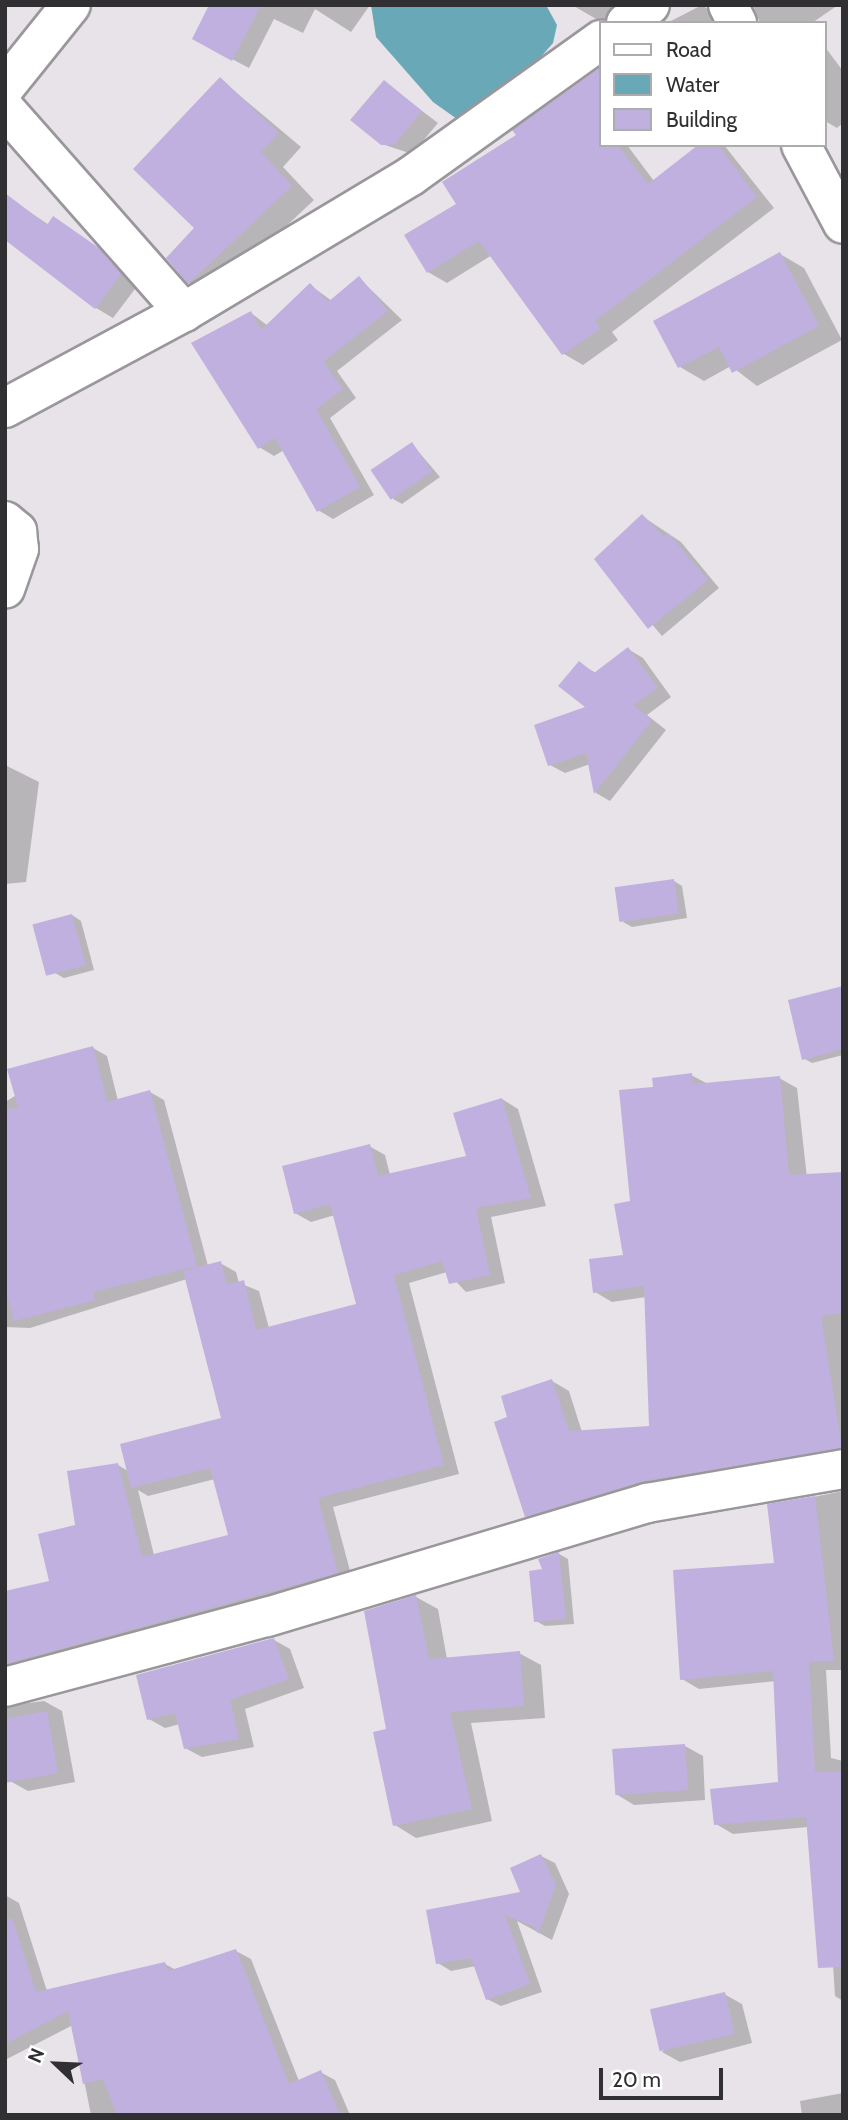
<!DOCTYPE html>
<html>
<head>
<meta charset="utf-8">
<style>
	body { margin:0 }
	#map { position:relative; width:848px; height:2120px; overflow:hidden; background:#e7e3e8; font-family:Cabin,sans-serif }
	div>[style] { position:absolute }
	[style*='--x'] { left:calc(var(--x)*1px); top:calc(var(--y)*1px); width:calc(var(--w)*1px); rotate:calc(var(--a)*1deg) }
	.water>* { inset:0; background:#69a8b7 }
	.shadow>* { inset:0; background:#0003 }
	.building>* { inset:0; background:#c0b0df; transform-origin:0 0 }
	.roads { filter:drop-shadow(2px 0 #9a979c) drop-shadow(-2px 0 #9a979c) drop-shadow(0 2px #9a979c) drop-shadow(0 -2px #9a979c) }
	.minor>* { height:38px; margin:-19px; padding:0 19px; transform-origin:19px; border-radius:19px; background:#fff }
	.highway>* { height:38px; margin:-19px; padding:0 19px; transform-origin:19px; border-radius:19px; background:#fff }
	span { translate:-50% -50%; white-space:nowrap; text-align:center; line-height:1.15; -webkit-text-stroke:6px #fff; paint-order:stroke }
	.frame { position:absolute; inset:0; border:7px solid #302f31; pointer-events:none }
	.legend { position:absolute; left:599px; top:21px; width:228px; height:126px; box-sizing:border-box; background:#fff; border:2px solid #acacad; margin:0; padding:9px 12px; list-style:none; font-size:21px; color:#302f31 }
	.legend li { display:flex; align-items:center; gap:14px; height:35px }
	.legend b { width:35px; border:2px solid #acacad }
	.north { position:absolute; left:21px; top:2029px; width:70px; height:70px; -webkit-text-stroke:5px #fff; paint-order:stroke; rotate:293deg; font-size:19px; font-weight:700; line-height:28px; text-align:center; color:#302f31 }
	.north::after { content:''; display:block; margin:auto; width:24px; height:32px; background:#302f31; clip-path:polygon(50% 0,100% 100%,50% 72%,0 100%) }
	.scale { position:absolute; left:599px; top:2068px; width:124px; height:32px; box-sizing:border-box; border:4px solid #302f31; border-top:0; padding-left:9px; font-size:21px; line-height:24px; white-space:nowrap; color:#302f31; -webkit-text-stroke:5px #fff; paint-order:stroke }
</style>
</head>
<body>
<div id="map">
	<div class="water">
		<div style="clip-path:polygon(371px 5px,546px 5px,557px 25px,553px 43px,532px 67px,465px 120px,457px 119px,433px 102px,376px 37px)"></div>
	</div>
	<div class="shadow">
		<div style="clip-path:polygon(214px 5px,370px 5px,351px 32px,315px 9px,303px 33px,274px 19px,249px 68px,211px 48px)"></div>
		<div style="clip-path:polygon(572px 5px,654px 5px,641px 23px,603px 23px)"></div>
		<div style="clip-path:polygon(702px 5px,728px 23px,667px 23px)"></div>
		<div style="clip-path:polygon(753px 5px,838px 5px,812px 23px,760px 23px)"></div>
		<div style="clip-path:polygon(825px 47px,843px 71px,843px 123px,837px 128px,825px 121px)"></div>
		<div style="clip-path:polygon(601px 69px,601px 145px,627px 145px,654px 181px,701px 145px,724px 145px,774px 208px,612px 332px,618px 340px,583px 365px,564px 354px,492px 255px,447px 283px,428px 272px,458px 204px,518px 135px,515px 131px)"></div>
		<div style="clip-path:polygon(220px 79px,301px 147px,283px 167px,314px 200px,212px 296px,189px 283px)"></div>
		<div style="clip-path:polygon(384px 82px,438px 123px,412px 154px,382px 144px)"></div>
		<div style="clip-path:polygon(9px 198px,49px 225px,54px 218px,71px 229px,138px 285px,113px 318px,96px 308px)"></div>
		<div style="clip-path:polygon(780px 254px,804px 268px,842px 340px,757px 386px,731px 366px,704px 381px,680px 367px)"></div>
		<div style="clip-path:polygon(359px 278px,402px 320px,337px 371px,356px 398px,330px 418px,374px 495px,333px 519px,318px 510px,284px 450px,274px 456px,259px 447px,251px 313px,268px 326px,310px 285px,332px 301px)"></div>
		<div style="clip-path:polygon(412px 444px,440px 477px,402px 504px,393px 499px)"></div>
		<div style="clip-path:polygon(642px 516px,681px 542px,719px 588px,662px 636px,596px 559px)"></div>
		<div style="clip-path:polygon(628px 649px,643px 658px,671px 697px,647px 715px,666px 730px,610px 801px,596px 793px,590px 764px,565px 773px,550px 765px,588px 708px,579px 663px,596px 673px)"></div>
		<div style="clip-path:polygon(5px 765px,39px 782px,26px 882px,5px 884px)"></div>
		<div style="clip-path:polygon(674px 881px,682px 886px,687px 918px,632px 927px,623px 922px)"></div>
		<div style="clip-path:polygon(72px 915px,81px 921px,94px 970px,64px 978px,55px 973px)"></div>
		<div style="clip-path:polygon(843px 988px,843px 1055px,812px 1063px,803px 1058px)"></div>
		<div style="clip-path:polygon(evenodd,93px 1048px,107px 1056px,118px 1101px,150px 1092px,164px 1100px,208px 1266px,220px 1263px,236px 1272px,239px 1283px,259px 1291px,269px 1328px,358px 1305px,335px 1215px,311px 1222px,295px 1213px,369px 1146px,385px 1155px,390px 1175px,468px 1157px,502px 1099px,518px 1109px,546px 1206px,491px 1217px,505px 1283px,466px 1292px,447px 1272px,409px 1283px,459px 1474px,333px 1507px,353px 1582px,5px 1687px,5px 1592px,51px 1583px,77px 1526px,118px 1465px,128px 1471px,223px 1419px,187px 1279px,30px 1328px,5px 1327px,5px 1102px,93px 1048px,215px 1479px,231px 1537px,154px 1555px,138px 1490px,148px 1496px,215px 1479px)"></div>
		<div style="clip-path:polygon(691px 1075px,708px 1084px,779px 1078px,797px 1088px,807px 1178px,843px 1174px,843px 1459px,543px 1526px,526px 1516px,509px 1418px,552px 1381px,569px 1391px,582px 1432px,651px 1427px,646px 1297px,612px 1302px,595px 1292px,625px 1256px,655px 1089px)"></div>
		<div style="clip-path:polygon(843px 1491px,843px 1670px,826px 1670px,831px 1758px,843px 1761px,843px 2001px,835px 1996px,831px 1934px,808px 1827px,733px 1834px,716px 1824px,780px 1784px,776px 1681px,699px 1689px,682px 1679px,775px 1565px,769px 1506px)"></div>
		<div style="clip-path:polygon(559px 1554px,568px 1559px,574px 1624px,545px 1626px,536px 1621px,544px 1571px)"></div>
		<div style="clip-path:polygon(416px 1597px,438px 1609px,447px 1659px,519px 1653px,541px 1665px,545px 1718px,471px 1723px,492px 1821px,416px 1838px,395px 1825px,388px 1730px)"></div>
		<div style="clip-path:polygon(274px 1640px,290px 1649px,304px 1688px,245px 1709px,254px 1747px,202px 1757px,185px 1748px,180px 1724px,165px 1728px,149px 1719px)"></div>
		<div style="clip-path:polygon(44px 1701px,62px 1711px,75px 1782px,28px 1791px,10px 1781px,5px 1706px)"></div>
		<div style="clip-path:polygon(685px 1746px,703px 1756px,705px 1800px,634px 1805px,616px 1794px)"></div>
		<div style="clip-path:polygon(541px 1856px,555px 1863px,569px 1894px,552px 1940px,517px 1921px,542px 1992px,501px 2006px,487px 1999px,476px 1966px,451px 1971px,438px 1963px,522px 1894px)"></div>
		<div style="clip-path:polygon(5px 1895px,19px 1903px,47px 1991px,165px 1964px,176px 1970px,236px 1951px,251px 1959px,299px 2081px,320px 2072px,335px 2080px,350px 2115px,91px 2115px,73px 2025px,5px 2060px)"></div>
		<div style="clip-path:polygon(724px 1994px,742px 2004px,752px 2043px,680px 2062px,662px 2052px)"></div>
		<div style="clip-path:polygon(843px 2093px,843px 2115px,802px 2115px,800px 2101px)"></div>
	</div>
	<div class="building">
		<div style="clip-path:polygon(209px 5px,261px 5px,232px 61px,192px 39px)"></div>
		<div style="clip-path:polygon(601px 67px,601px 145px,617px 145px,648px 184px,698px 145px,718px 145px,757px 197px,595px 321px,600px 329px,562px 355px,479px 241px,427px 273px,404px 235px,456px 204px,442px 182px,516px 135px,512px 130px)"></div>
		<div style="clip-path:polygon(220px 77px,279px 133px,261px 152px,292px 186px,188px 284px,166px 258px,194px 228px,133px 169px)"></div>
		<div style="clip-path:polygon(384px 80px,422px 111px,394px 145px,381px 145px,350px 120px)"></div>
		<div style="clip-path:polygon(5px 193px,47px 225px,53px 216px,99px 248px,121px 274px,95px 309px,5px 240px)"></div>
		<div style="clip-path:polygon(780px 252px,819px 326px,732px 373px,719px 347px,678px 368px,653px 321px)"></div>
		<div style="clip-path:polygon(359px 276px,388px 311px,323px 362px,343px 389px,316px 409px,360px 487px,317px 512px,275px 438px,258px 449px,191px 343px,251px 311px,261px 330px,310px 283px,328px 302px)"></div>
		<div style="left:412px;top:442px;width:36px;height:50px;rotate:56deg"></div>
		<div style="clip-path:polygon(642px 514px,664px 537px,668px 533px,708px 580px,648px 629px,594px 559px)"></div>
		<div style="clip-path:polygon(628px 647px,658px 688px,633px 705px,652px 720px,594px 794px,586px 753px,548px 766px,534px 725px,585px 707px,558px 686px,579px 661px,594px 673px)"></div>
		<div style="left:674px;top:879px;width:35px;height:60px;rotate:82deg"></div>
		<div style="left:72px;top:914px;width:53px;height:41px;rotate:75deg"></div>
		<div style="clip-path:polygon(843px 986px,843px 1049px,802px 1060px,788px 1000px)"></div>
		<div style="clip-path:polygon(93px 1046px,107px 1102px,150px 1090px,197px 1266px,93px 1292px,95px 1300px,14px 1321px,5px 1286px,5px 1110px,18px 1107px,7px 1069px)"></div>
		<div style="clip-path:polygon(692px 1073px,693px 1084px,780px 1076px,789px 1175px,843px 1172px,843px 1313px,821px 1316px,842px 1448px,643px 1481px,525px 1517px,494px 1422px,507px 1417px,501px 1396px,552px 1379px,569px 1431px,649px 1426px,644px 1286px,593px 1293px,589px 1259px,623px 1255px,614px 1204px,630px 1201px,619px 1090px,653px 1087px,652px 1078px)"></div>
		<div style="clip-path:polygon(502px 1098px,531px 1198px,476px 1208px,490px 1275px,449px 1284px,442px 1261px,394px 1275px,444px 1465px,318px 1498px,338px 1573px,5px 1664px,5px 1591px,49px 1581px,38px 1534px,75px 1525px,67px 1471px,118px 1463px,142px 1557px,228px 1535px,210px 1468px,131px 1488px,120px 1444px,221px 1418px,183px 1271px,221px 1261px,227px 1285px,244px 1280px,256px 1330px,356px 1304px,330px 1204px,294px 1214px,282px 1166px,370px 1144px,378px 1176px,466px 1156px,453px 1113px)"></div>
		<div style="clip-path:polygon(815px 1496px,834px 1661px,809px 1661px,815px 1772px,842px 1772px,843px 1790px,843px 1967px,818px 1968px,806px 1817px,714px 1825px,710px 1789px,778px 1782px,773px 1671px,680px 1680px,673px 1570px,774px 1563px,767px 1504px)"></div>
		<div style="clip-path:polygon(559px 1552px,566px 1619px,534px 1622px,529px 1571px,542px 1569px,538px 1559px)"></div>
		<div style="clip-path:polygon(416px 1595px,429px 1659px,520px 1651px,524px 1706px,450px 1712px,472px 1809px,393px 1826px,373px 1732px,386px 1729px,364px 1611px)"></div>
		<div style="clip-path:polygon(274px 1638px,289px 1679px,230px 1700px,239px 1739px,184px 1749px,175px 1713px,147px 1720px,136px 1675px)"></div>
		<div style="clip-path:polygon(47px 1711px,58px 1773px,5px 1783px,5px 1719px)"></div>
		<div style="left:685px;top:1744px;width:46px;height:73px;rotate:86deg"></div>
		<div style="clip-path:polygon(541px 1854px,556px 1885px,538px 1934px,535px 1927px,505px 1915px,530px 1984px,486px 2000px,471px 1958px,436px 1964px,426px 1910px,520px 1892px,510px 1868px)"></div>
		<div style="clip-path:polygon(12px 1918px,36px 1992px,165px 1962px,168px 1971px,236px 1949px,289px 2084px,321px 2070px,340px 2115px,117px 2115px,103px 2079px,83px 2084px,68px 2011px,5px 2044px,5px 1920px)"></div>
		<div style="left:725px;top:1992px;width:43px;height:77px;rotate:77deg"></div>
	</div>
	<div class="roads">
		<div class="minor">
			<div style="--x:728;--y:5;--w:20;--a:63"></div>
			<div style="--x:626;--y:23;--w:30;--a:-37"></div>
			<div style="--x:5;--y:109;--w:271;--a:48.6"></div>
			<div style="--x:184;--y:312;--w:265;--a:-30.9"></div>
			<div style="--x:411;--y:176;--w:234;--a:-35.6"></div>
			<div style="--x:801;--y:145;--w:89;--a:62"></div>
			<div style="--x:5;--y:408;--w:203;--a:-28.2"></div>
			<div style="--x:5;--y:521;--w:16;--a:40"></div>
			<div style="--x:17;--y:531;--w:18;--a:84"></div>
			<div style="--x:19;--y:549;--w:42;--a:109.3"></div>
			<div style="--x:5;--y:1687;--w:271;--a:-15"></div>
			<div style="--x:267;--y:1617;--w:397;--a:-16.7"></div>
			<div style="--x:647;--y:1503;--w:199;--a:-9.8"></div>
		</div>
		<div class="highway">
			<div style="--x:5;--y:87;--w:105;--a:-51.2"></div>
		</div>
	</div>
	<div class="frame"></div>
	<ul class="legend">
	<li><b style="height:9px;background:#fff"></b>Road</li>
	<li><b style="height:19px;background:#69a8b7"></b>Water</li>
	<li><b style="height:19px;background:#c0b0df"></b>Building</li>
	</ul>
	<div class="north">N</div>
	<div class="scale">20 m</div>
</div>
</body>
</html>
